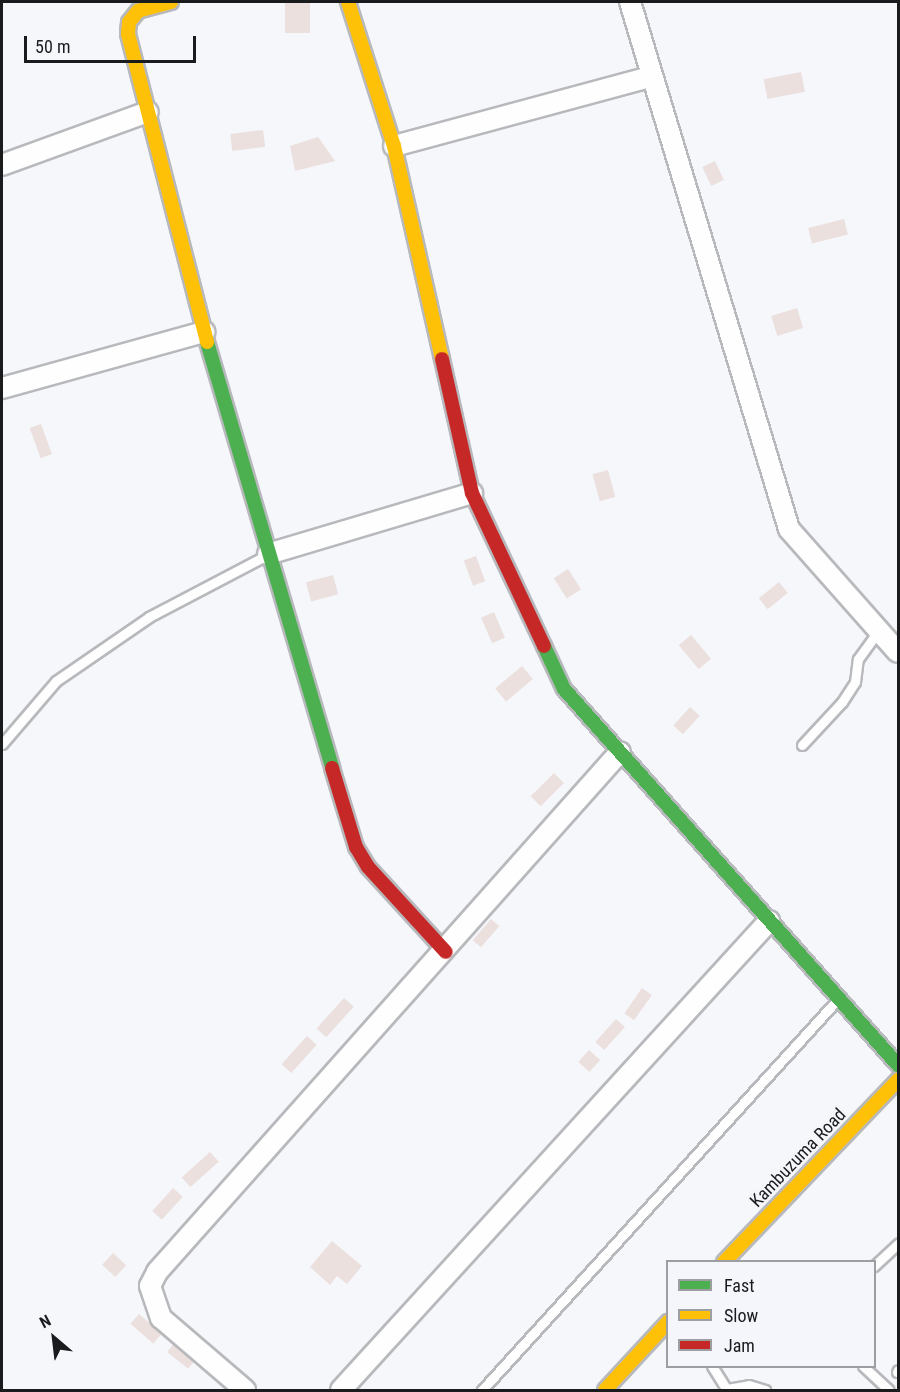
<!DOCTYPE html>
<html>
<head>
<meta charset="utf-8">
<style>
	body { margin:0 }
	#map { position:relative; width:900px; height:1392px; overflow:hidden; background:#f5f7fa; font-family:"Roboto Condensed",sans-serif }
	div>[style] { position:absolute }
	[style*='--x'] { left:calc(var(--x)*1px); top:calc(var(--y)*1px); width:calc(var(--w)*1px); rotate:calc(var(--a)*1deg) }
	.building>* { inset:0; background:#ebe0de; transform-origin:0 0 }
	.roads { filter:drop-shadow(2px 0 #b8b9bc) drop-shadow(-2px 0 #b8b9bc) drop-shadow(0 2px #b8b9bc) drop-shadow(0 -2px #b8b9bc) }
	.lane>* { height:9px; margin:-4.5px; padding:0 4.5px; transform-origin:4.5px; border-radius:4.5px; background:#fefefe }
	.street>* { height:20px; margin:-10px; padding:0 10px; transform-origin:10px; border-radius:10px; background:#fefefe }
	.fast>* { height:14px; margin:-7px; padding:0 7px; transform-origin:7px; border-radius:7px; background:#4caf50 }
	.slow>* { height:14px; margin:-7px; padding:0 7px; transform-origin:7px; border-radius:7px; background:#ffc107 }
	.jam>* { height:14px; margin:-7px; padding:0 7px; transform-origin:7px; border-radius:7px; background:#c62828 }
	span { translate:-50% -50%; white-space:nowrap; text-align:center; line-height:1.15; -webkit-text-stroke:5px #f4f6fb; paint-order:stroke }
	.street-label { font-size:18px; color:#1a1b1d }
	.frame { position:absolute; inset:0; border:3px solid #1a1b1d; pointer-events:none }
	.legend { position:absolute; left:666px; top:1260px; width:210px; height:108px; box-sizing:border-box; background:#f4f6fb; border:2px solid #9d9ea2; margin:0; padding:8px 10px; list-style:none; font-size:18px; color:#1a1b1d }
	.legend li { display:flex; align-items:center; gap:12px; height:30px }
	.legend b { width:30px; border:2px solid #9d9ea2 }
	.north { position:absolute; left:24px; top:1308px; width:60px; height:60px; -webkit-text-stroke:4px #f4f6fb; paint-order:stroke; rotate:332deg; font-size:16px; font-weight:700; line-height:24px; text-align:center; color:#1a1b1d }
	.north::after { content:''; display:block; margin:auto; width:21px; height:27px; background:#1a1b1d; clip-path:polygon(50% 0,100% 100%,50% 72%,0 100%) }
	.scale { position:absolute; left:24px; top:36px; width:172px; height:27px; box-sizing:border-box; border:3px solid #1a1b1d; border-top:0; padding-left:8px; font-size:18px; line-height:21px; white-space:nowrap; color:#1a1b1d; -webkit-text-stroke:4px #f4f6fb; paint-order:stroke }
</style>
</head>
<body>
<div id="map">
	<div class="building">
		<div style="left:310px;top:2px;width:31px;height:25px;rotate:90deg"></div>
		<div style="left:801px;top:72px;width:20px;height:38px;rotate:79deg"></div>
		<div style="left:263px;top:130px;width:17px;height:33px;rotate:83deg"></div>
		<div style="clip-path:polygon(318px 137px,335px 161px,295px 171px,290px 146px)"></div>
		<div style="left:715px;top:161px;width:21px;height:14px;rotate:65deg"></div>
		<div style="left:844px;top:219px;width:16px;height:37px;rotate:76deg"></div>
		<div style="left:797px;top:308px;width:21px;height:27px;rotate:73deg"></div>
		<div style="left:41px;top:424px;width:32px;height:12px;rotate:70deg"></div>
		<div style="left:608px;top:470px;width:28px;height:16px;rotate:75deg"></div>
		<div style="left:476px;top:556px;width:27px;height:13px;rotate:70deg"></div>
		<div style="left:568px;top:569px;width:24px;height:17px;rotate:57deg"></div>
		<div style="left:333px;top:575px;width:20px;height:28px;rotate:75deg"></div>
		<div style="left:779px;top:582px;width:14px;height:26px;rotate:51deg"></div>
		<div style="left:494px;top:612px;width:28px;height:14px;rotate:67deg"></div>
		<div style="left:691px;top:635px;width:31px;height:16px;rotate:50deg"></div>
		<div style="left:522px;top:666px;width:17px;height:35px;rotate:50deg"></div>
		<div style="left:690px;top:707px;width:13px;height:25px;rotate:42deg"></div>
		<div style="left:554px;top:773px;width:14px;height:33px;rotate:45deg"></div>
		<div style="left:491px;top:919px;width:11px;height:28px;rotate:41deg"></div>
		<div style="left:642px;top:988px;width:12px;height:31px;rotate:35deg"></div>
		<div style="left:344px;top:998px;width:13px;height:41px;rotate:42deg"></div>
		<div style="left:616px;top:1019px;width:12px;height:31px;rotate:42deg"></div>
		<div style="left:307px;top:1036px;width:13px;height:38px;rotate:42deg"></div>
		<div style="left:589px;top:1050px;width:15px;height:16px;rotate:42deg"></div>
		<div style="left:210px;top:1152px;width:13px;height:38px;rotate:48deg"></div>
		<div style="left:173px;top:1188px;width:13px;height:31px;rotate:42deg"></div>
		<div style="clip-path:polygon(332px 1241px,362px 1266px,347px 1284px,337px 1276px,330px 1285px,310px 1267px)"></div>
		<div style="left:113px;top:1253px;width:18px;height:16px;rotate:43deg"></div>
		<div style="left:139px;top:1314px;width:30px;height:13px;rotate:41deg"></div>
		<div style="left:176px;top:1341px;width:27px;height:14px;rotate:39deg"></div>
	</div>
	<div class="roads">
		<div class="lane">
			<div style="--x:2;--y:744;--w:83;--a:-49.4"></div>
			<div style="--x:56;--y:681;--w:113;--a:-34.5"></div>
			<div style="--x:149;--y:617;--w:131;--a:-27.7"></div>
			<div style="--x:802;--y:745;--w:59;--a:-47.1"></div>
			<div style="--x:842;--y:702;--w:24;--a:-57"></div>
			<div style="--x:855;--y:682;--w:23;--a:-83"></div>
			<div style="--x:858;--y:659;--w:36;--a:-54"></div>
			<div style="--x:874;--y:1266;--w:33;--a:-43"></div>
			<div style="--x:712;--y:1366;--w:28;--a:58"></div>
			<div style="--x:863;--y:1366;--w:35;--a:43"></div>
			<div style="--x:897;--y:1372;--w:2;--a:-63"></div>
			<div style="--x:727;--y:1389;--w:22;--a:-10"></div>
			<div style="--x:749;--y:1385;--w:17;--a:17"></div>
			<div style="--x:482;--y:1390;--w:529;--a:-47.68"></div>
		</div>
		<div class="street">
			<div style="--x:630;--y:2;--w:550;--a:73.21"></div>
			<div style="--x:789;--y:529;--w:164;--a:48.5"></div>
			<div style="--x:394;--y:146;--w:265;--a:-15.1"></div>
			<div style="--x:2;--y:165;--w:155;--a:-20"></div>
			<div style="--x:2;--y:388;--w:210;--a:-15.5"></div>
			<div style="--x:268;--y:554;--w:213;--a:-16.6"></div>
			<div style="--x:245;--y:1390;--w:111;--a:-139.4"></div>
			<div style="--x:161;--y:1318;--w:34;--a:-109"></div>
			<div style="--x:150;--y:1286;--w:16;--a:-63"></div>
			<div style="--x:157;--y:1272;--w:696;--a:-48.32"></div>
			<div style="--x:341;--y:1390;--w:635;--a:-47.62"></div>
		</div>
		<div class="fast">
			<div style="--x:207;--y:342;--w:444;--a:73.6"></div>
			<div style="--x:544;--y:646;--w:47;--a:65.1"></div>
			<div style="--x:564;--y:689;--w:503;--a:48.39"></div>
		</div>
		<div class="slow">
			<div style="--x:171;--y:2;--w:34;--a:165"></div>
			<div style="--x:138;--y:11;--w:14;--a:129"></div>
			<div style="--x:129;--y:22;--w:12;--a:95"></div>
			<div style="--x:128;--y:34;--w:318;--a:75.6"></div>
			<div style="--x:348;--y:2;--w:151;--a:72.3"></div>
			<div style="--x:394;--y:146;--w:218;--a:77.3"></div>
			<div style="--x:724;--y:1262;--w:252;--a:-46.3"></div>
			<div style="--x:605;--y:1390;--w:93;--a:-47.2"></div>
		</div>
		<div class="jam">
			<div style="--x:442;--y:359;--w:137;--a:77.4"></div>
			<div style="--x:472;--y:493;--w:169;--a:64.8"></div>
			<div style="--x:332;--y:768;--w:83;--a:73.1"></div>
			<div style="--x:356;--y:847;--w:23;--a:59"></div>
			<div style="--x:368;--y:867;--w:115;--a:47.5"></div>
		</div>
	</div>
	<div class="street-label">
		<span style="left:798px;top:1158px;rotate:-46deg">Kambuzuma Road</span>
	</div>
	<div class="frame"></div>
	<ul class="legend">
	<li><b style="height:8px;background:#4caf50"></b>Fast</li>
	<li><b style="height:8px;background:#ffc107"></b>Slow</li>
	<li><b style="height:8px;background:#c62828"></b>Jam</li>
	</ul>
	<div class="north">N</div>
	<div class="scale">50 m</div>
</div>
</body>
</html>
